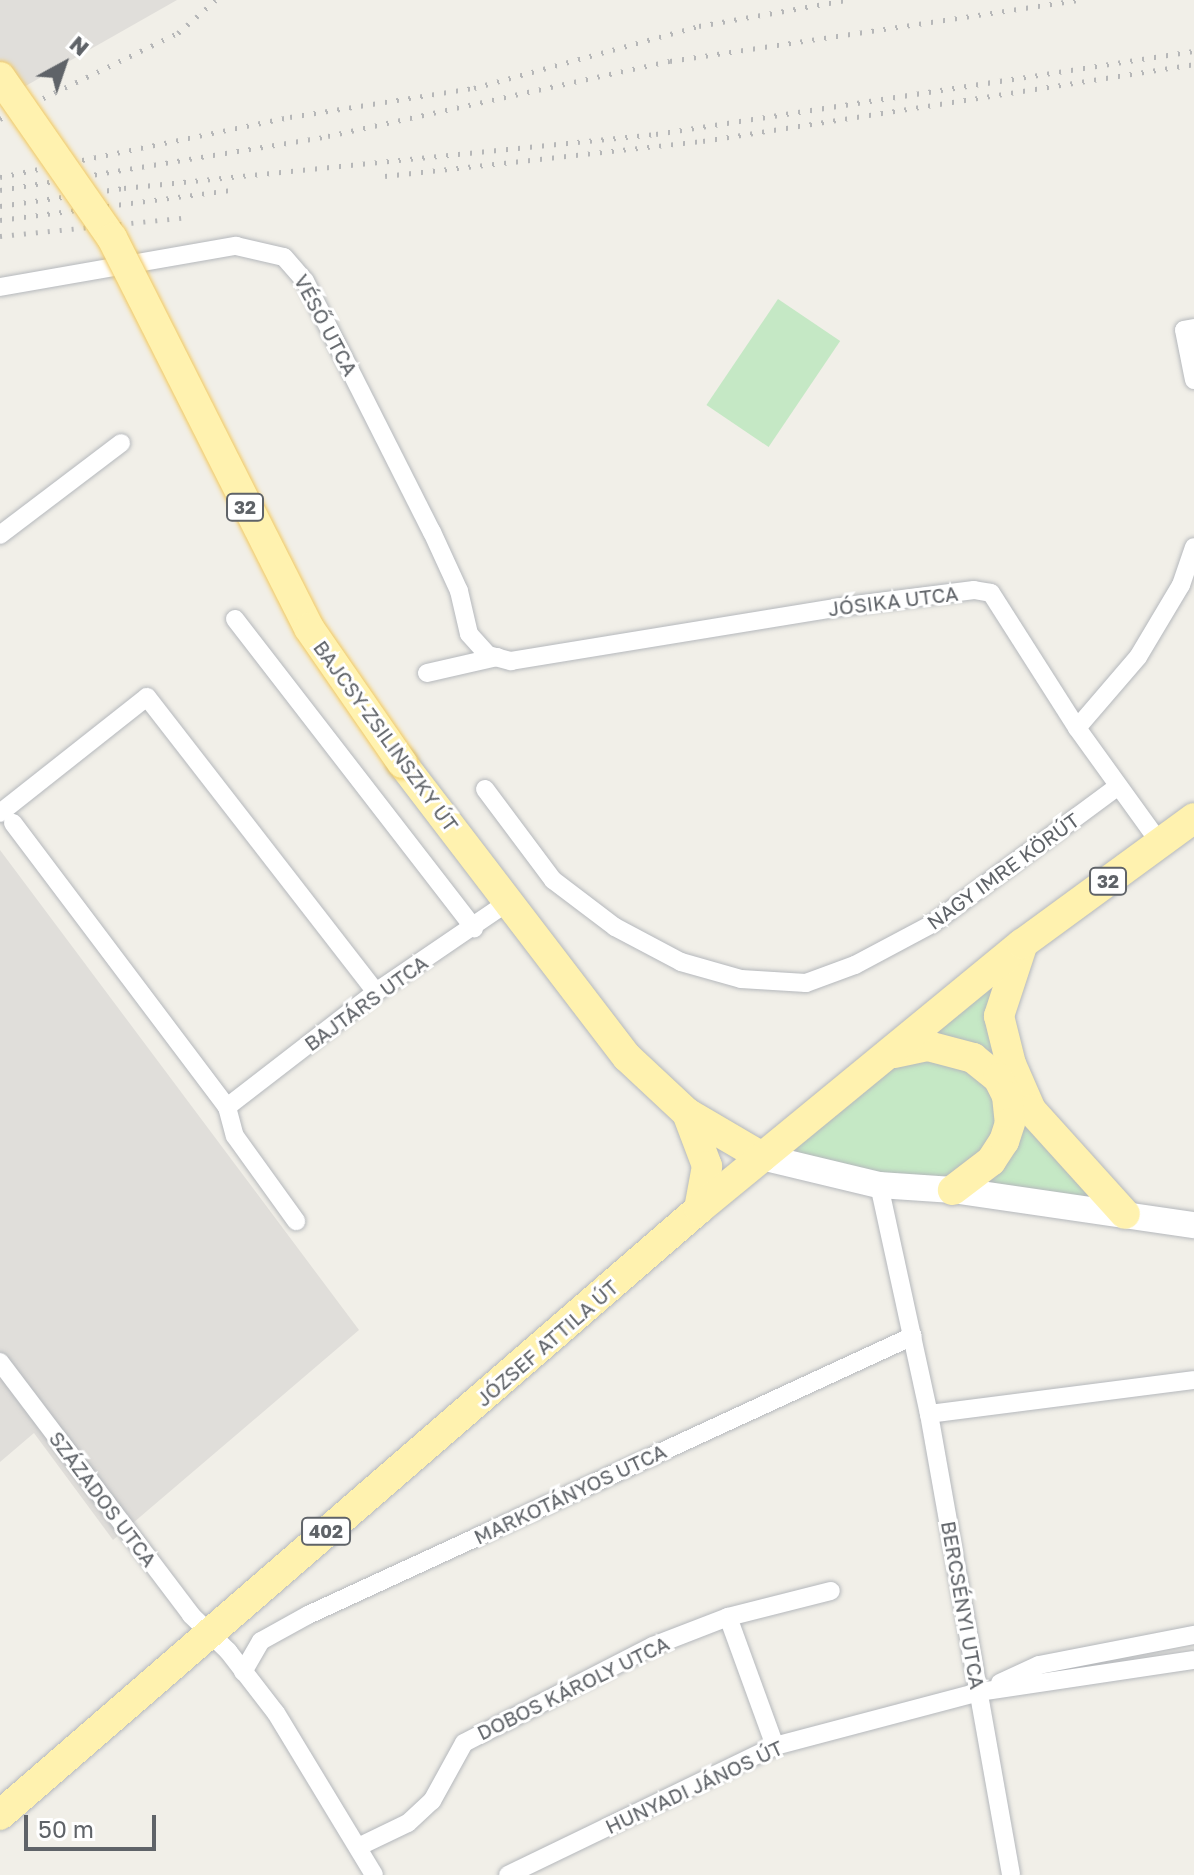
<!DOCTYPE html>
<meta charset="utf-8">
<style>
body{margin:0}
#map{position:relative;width:1194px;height:1875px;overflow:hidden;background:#f1efe8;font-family:"Golos Text",sans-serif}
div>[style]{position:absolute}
.industrial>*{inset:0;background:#e0deda}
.green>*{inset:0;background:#c5e8c5;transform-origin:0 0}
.roads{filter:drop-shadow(0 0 2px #b5b8bc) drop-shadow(0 0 2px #b5b8bc)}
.street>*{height:18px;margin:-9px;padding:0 9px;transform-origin:9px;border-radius:9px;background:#fff}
.secondary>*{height:26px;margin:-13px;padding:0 13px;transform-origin:13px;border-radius:13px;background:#fff}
.primary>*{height:30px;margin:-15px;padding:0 15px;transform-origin:15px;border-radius:15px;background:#fff2af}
.rail>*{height:5px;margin-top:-2.5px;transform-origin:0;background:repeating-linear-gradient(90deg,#b6b7b8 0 2px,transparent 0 12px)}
.bridges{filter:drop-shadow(0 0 2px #f2c960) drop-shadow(0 0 2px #f2c960)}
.primary-bridge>*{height:30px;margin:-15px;padding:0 15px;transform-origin:15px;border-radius:15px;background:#fff2af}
span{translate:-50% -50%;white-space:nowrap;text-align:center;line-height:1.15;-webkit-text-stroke:6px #fff;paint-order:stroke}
.shield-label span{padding:2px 6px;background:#fff;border:2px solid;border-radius:6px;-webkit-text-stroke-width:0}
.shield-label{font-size:18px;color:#5f6368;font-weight:700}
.street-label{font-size:20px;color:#5f6368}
.north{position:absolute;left:24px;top:24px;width:80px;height:80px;-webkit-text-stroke:6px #fff;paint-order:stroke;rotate:40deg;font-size:22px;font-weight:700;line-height:32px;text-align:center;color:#5f6368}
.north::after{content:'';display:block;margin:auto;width:28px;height:36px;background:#5f6368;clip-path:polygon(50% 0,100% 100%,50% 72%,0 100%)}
.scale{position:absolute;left:24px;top:1815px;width:132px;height:36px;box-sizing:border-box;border:4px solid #5f6368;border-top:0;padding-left:10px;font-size:24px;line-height:28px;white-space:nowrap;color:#5f6368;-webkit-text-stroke:6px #fff;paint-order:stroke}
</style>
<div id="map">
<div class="industrial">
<i style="clip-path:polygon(0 0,177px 0,15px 92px,0 77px)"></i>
<i style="clip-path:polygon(0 850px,359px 1330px,113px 1540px,34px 1433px,0 1462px)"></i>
</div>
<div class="green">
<i style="left:778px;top:299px;width:75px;height:128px;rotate:34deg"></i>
<i style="clip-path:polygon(1022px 944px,1006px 988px,1011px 1064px,1125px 1214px,762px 1157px)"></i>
</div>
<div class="roads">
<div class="street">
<i style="left:0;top:287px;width:240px;rotate:-9.9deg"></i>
<i style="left:236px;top:246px;width:49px;rotate:12.9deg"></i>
<i style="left:284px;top:257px;width:32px;rotate:49deg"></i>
<i style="left:305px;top:281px;width:281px;rotate:63.2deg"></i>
<i style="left:432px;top:532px;width:65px;rotate:65.4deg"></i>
<i style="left:459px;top:591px;width:44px;rotate:76.9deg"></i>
<i style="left:469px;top:634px;width:28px;rotate:48deg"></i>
<i style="left:488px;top:655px;width:24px;rotate:15deg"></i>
<i style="left:511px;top:661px;width:340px;rotate:-9.3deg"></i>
<i style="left:847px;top:606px;width:128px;rotate:-7.2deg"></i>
<i style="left:974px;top:590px;width:17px;rotate:10deg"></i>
<i style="left:991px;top:593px;width:160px;rotate:57.5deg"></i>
<i style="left:1077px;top:728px;width:142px;rotate:54.2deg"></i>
<i style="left:1194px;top:328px;width:10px;rotate:169deg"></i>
<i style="left:1184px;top:330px;width:51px;rotate:78.7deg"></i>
<i style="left:0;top:535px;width:152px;rotate:-37.2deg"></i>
<i style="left:235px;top:619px;width:391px;rotate:52.3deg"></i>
<i style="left:427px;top:673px;width:72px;rotate:-12.9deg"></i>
<i style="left:1077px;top:728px;width:94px;rotate:-49.3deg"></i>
<i style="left:1138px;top:657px;width:84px;rotate:-59.2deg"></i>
<i style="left:1181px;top:585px;width:40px;rotate:-71.1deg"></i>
<i style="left:485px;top:789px;width:114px;rotate:53.2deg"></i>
<i style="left:553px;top:880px;width:78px;rotate:37.2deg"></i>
<i style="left:615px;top:927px;width:75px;rotate:27.9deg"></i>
<i style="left:681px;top:962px;width:62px;rotate:15.8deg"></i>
<i style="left:741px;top:979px;width:65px;rotate:3.5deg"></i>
<i style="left:806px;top:983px;width:52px;rotate:-20.2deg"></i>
<i style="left:855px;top:965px;width:87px;rotate:-28deg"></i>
<i style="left:932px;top:924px;width:230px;rotate:-36.5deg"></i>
<i style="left:0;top:813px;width:187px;rotate:-38.3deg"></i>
<i style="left:147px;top:697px;width:373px;rotate:52.2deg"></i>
<i style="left:13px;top:823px;width:356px;rotate:53deg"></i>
<i style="left:227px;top:1107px;width:30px;rotate:75deg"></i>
<i style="left:235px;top:1136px;width:105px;rotate:54.3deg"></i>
<i style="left:227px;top:1107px;width:188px;rotate:-37.7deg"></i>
<i style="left:376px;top:992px;width:160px;rotate:-34.3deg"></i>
<i style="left:879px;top:1185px;width:234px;rotate:77.7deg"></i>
<i style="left:929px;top:1414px;width:468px;rotate:79.9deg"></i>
<i style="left:0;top:1362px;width:317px;rotate:52.9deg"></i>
<i style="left:191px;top:1615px;width:52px;rotate:44.2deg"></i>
<i style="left:228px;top:1651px;width:78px;rotate:52.3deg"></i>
<i style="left:276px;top:1713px;width:189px;rotate:58.8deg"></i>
<i style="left:929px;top:1414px;width:267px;rotate:-7.3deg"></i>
<i style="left:728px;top:1617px;width:137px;rotate:70deg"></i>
<i style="left:243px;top:1672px;width:36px;rotate:-60deg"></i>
<i style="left:261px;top:1641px;width:54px;rotate:-29deg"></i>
<i style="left:308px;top:1615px;width:666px;rotate:-24.76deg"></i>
<i style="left:1000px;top:1683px;width:43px;rotate:-24.8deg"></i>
<i style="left:1039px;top:1665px;width:158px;rotate:-11deg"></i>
<i style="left:358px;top:1847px;width:55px;rotate:-25.6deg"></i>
<i style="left:408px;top:1823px;width:33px;rotate:-43deg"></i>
<i style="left:432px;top:1801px;width:66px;rotate:-61.1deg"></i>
<i style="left:464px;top:1743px;width:212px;rotate:-27.2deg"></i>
<i style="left:653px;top:1646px;width:80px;rotate:-21.1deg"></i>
<i style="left:728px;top:1617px;width:106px;rotate:-14.2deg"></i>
<i style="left:508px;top:1875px;width:297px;rotate:-25.8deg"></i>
<i style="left:775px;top:1746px;width:211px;rotate:-14.8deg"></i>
<i style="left:979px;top:1692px;width:217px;rotate:-8.5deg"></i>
</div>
<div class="secondary">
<i style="left:762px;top:1157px;width:120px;rotate:13.5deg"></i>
<i style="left:879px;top:1185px;width:74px;rotate:3.9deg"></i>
<i style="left:953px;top:1190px;width:244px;rotate:8.3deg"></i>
</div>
<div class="primary">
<i style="left:402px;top:763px;width:370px;rotate:52.6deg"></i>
<i style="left:627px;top:1057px;width:82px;rotate:43deg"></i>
<i style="left:687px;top:1113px;width:87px;rotate:30.4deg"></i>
<i style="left:1022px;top:946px;width:74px;rotate:108.2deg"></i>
<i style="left:999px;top:1016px;width:49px;rotate:76deg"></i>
<i style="left:1011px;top:1064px;width:50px;rotate:66.5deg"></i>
<i style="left:1031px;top:1110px;width:140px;rotate:47.9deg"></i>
<i style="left:894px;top:1053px;width:35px;rotate:-12deg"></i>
<i style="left:928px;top:1046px;width:47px;rotate:14.9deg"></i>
<i style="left:973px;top:1058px;width:32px;rotate:39deg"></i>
<i style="left:998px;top:1078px;width:20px;rotate:63deg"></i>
<i style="left:1007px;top:1096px;width:27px;rotate:84deg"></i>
<i style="left:1010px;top:1123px;width:19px;rotate:108deg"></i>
<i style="left:1004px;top:1141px;width:24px;rotate:123deg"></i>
<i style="left:991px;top:1161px;width:48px;rotate:142.7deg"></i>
<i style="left:687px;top:1113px;width:57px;rotate:69.3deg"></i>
<i style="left:707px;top:1166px;width:44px;rotate:100.5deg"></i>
<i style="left:0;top:1815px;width:925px;rotate:-40.92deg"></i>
<i style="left:699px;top:1209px;width:418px;rotate:-39.4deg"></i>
<i style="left:1022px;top:944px;width:213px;rotate:-36.2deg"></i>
</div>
</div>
<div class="rail">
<i style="left:0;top:119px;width:198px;rotate:-25.8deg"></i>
<i style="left:178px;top:33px;width:50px;rotate:-41deg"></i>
<i style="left:385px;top:176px;width:320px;rotate:-6.3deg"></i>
<i style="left:703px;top:141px;width:497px;rotate:-8.9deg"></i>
<i style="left:0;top:177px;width:296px;rotate:-11.7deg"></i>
<i style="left:290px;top:117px;width:186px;rotate:-9deg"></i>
<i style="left:474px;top:88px;width:233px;rotate:-15.4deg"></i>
<i style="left:699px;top:26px;width:149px;rotate:-10deg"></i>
<i style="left:0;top:190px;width:332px;rotate:-9.3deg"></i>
<i style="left:328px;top:136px;width:350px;rotate:-12.4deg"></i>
<i style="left:670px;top:61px;width:411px;rotate:-8.5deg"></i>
<i style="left:0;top:206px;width:125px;rotate:-8.3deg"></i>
<i style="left:124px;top:188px;width:535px;rotate:-5.8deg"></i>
<i style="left:656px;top:134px;width:544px;rotate:-8.77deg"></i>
<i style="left:0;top:220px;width:232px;rotate:-7.4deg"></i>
<i style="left:0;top:236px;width:190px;rotate:-5.7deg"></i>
</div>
<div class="bridges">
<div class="primary-bridge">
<i style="left:0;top:77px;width:196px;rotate:55.2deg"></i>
<i style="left:112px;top:238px;width:437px;rotate:63.2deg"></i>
<i style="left:309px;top:628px;width:164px;rotate:55.4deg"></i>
</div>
</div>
<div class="shield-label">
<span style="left:245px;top:507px">32</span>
<span style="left:1108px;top:881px">32</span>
<span style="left:326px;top:1531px">402</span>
</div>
<div class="street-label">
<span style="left:326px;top:325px;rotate:62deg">VÉSŐ UTCA</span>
<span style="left:893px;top:601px;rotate:-7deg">JÓSIKA UTCA</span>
<span style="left:386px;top:736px;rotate:54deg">BAJCSY-ZSILINSZKY ÚT</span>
<span style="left:1003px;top:871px;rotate:-36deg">NAGY IMRE KÖRÚT</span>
<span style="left:366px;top:1003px;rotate:-36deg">BAJTÁRS UTCA</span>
<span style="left:547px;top:1343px;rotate:-41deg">JÓZSEF ATTILA ÚT</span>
<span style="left:570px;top:1494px;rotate:-25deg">MARKOTÁNYOS UTCA</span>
<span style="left:103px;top:1499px;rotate:53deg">SZÁZADOS UTCA</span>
<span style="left:963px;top:1605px;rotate:80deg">BERCSÉNYI UTCA</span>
<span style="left:573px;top:1688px;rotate:-26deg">DOBOS KÁROLY UTCA</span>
<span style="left:694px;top:1787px;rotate:-25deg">HUNYADI JÁNOS ÚT</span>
</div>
<div class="north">N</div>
<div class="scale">50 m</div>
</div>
